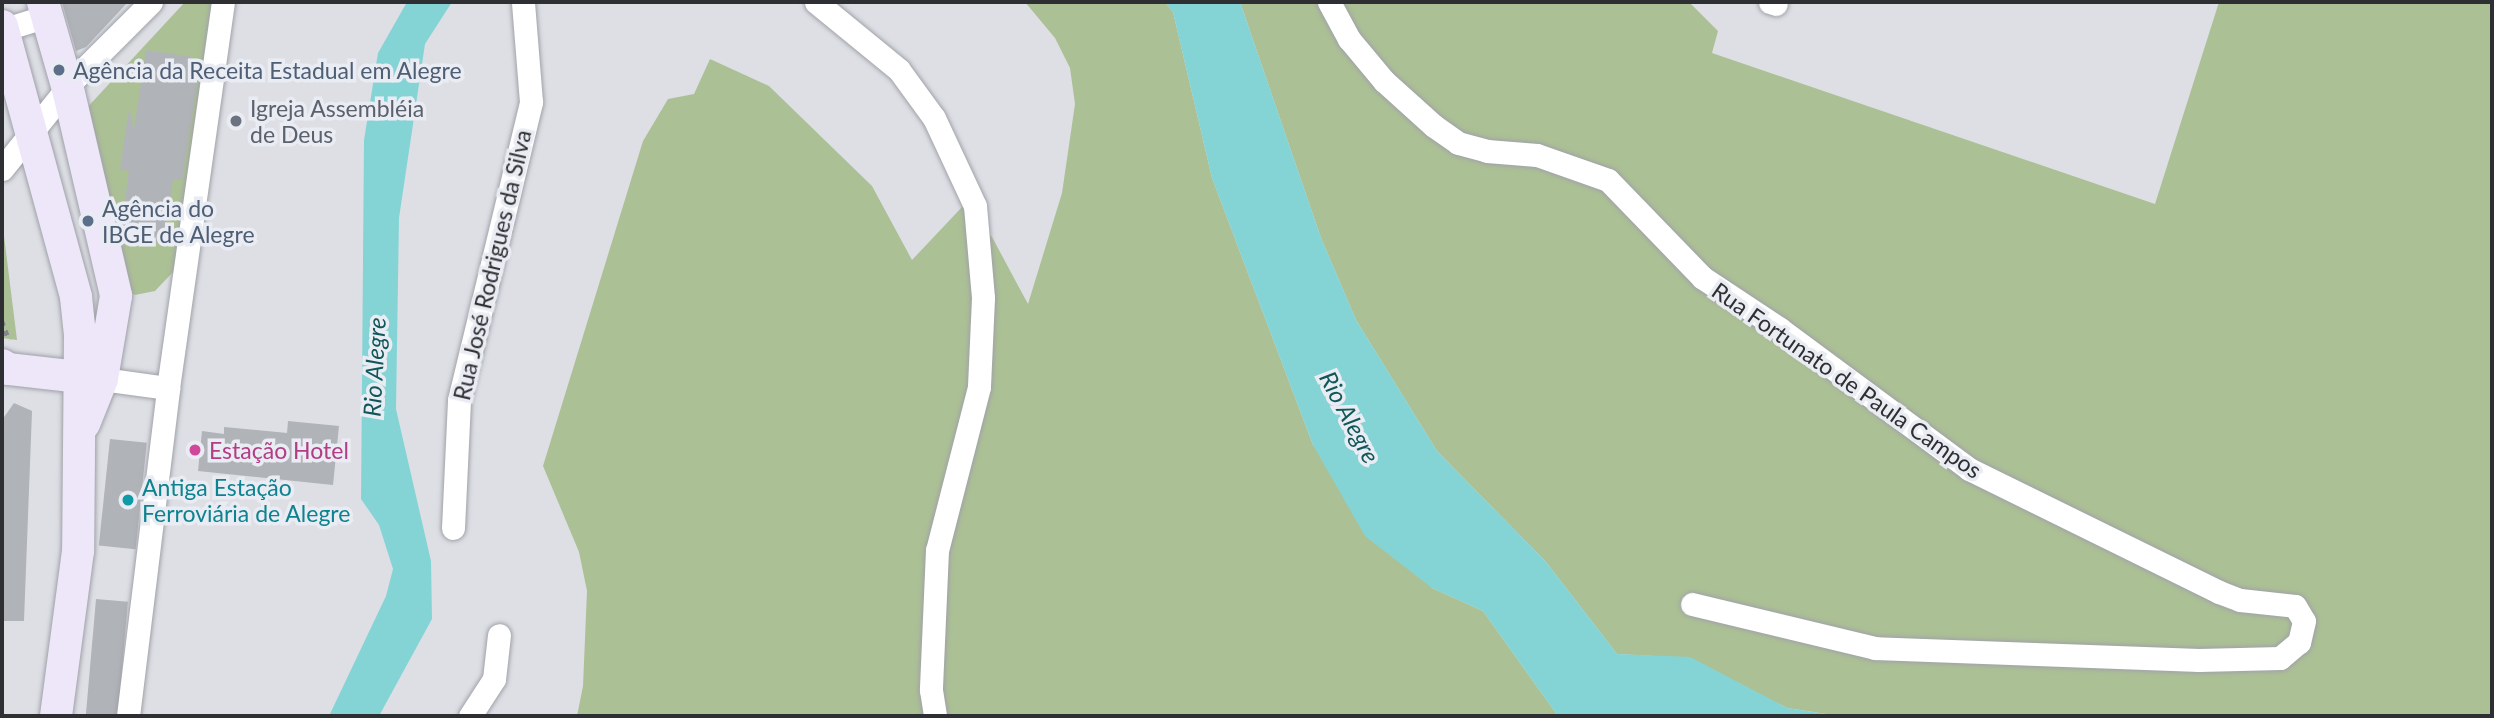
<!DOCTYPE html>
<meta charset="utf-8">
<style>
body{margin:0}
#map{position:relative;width:2494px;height:718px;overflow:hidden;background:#dddfe5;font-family:Lato,sans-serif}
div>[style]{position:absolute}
.green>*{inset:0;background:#acc095}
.water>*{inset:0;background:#84d4d6}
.building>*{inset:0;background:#b0b3b8;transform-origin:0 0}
.path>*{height:4.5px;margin-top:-2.25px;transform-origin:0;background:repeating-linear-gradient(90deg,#87888d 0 5px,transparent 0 10px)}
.roads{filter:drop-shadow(0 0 2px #a0a2a8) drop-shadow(0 0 2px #a0a2a8)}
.street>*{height:23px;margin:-11.5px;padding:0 11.5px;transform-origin:11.5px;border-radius:11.5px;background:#fff}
.secondary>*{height:32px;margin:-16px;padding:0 16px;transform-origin:16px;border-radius:16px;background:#eee7fa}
.dots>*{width:19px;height:19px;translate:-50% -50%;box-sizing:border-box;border:4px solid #eaecf3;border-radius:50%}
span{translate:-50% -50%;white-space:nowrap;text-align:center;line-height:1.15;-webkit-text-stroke:7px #eaecf3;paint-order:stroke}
.service-label{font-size:23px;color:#4e5e75}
.left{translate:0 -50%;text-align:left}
.worship-label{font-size:23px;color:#5b616d}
.street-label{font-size:23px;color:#2e2f32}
.hotel-label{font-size:23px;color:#b23c85}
.culture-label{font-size:23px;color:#0d838f}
.water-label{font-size:24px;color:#115759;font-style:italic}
.frame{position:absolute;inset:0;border:4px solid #2e2f32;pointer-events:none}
</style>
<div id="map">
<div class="green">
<i style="clip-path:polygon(185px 2px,214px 2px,174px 271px,155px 291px,135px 295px,128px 291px,83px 112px)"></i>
<i style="clip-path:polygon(1025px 2px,1165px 2px,1173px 12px,1212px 178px,1313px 445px,1432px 588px,1483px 611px,1558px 716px,577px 716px,583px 686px,587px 591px,579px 552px,543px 466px,643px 141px,668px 99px,694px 94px,710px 59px,769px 86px,872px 186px,912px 260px,963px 206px,992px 237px,1028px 304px,1062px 193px,1075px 104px,1070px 68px,1055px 38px)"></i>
<i style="clip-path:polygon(1240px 2px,1689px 2px,1718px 31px,1712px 53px,2155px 204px,2219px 2px,2492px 2px,2492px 716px,1839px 716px,1787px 708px,1690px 658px,1617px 654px,1546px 562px,1437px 451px,1356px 320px,1321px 238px)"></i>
<i style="clip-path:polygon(2px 220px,17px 340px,2px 338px)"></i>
</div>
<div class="water">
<i style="clip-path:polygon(407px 2px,452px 2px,425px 44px,399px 218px,396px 409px,431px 561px,432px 619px,379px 716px,329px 716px,386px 596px,393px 569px,379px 525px,361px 499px,364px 140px,378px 53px)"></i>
<i style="clip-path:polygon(1165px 2px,1240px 2px,1321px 238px,1356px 320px,1437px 451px,1546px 562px,1617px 654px,1690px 657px,1787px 708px,1839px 716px,1558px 716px,1483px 611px,1432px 588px,1365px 536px,1313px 445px,1212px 178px,1173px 12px)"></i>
</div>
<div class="building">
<i style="clip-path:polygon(62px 2px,128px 2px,86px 47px,76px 51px)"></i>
<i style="clip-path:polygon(146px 50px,192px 57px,189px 79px,197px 81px,182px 180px,173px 179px,163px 243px,121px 237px,120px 232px,129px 171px,120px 169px,129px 109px,134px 130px)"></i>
<i style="clip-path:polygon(14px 403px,32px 411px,24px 621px,2px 621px,2px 420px)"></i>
<i style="clip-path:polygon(288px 421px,339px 426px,333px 485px,198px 471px,202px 431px,224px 434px,224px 427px,287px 433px)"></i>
<i style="left:110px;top:439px;width:37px;height:107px;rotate:6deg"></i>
<i style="left:96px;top:599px;width:32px;height:118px;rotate:5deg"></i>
</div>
<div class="path">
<i style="left:2px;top:321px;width:20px;rotate:70deg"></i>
</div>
<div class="roads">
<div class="street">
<i style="left:816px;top:2px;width:107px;rotate:39.3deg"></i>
<i style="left:899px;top:70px;width:59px;rotate:53.9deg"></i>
<i style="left:934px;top:118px;width:97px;rotate:65deg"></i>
<i style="left:975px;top:206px;width:92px;rotate:85deg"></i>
<i style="left:983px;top:298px;width:89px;rotate:92.6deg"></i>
<i style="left:979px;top:387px;width:168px;rotate:104.4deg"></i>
<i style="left:937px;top:550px;width:140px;rotate:92.5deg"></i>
<i style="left:931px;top:690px;width:26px;rotate:81deg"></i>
<i style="left:1329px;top:2px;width:42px;rotate:61.6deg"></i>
<i style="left:1349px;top:39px;width:55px;rotate:50.2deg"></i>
<i style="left:1384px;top:81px;width:67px;rotate:42deg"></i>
<i style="left:1434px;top:126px;width:29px;rotate:35deg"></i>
<i style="left:1458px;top:143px;width:30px;rotate:15deg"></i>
<i style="left:1487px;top:151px;width:50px;rotate:4.6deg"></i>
<i style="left:1537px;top:155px;width:75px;rotate:19.4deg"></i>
<i style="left:1608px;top:180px;width:136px;rotate:45.9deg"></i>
<i style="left:1703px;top:278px;width:92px;rotate:33.5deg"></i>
<i style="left:1780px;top:329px;width:235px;rotate:36.5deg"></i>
<i style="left:1969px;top:469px;width:279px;rotate:26.2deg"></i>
<i style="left:2219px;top:592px;width:22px;rotate:21deg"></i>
<i style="left:2240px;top:600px;width:55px;rotate:6.2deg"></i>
<i style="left:2295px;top:606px;width:17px;rotate:59deg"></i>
<i style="left:2304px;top:621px;width:22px;rotate:103deg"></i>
<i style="left:2299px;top:642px;width:25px;rotate:140deg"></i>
<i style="left:2280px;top:658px;width:81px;rotate:178.6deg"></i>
<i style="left:2199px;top:660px;width:324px;rotate:-177.9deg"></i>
<i style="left:1875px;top:648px;width:188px;rotate:-166.5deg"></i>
<i style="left:1770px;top:2px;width:6px;rotate:18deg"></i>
<i style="left:2px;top:30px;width:47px;rotate:-17.3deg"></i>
<i style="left:2px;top:169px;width:118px;rotate:-51.2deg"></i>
<i style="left:76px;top:77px;width:106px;rotate:-45deg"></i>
<i style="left:102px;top:379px;width:67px;rotate:7.8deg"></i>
<i style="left:453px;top:528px;width:128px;rotate:-87.3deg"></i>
<i style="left:459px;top:400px;width:307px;rotate:-76.4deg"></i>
<i style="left:531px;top:102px;width:100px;rotate:-94.6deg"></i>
<i style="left:128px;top:716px;width:330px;rotate:-83deg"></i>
<i style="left:168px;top:388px;width:390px;rotate:-81.9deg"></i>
<i style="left:470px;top:716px;width:44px;rotate:-57deg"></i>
<i style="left:494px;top:679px;width:44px;rotate:-83.5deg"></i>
</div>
<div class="secondary">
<i style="left:43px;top:2px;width:91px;rotate:74deg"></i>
<i style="left:68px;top:89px;width:212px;rotate:76.9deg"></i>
<i style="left:116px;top:296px;width:84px;rotate:99.6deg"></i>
<i style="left:102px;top:379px;width:48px;rotate:111.8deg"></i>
<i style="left:2px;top:26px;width:281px;rotate:74.7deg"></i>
<i style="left:76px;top:297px;width:39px;rotate:84deg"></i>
<i style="left:80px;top:336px;width:215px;rotate:90.5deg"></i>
<i style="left:78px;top:551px;width:166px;rotate:97.6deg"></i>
<i style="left:2px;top:365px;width:7px;rotate:34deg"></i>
<i style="left:8px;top:369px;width:90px;rotate:6.4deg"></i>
</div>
</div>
<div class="dots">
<i style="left:59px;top:70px;background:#5c6f8a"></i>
<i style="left:236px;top:121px;background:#6b7280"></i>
<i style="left:88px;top:221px;background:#5c6f8a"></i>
<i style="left:195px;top:450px;background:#d1479c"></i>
<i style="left:128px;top:500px;background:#0f9aa8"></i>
</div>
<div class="service-label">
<span class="left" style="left:73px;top:70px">Agência da Receita Estadual em Alegre</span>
<span class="left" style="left:102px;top:221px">Agência do<br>IBGE de Alegre</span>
</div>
<div class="worship-label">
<span class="left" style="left:250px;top:121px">Igreja Assembléia<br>de Deus</span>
</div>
<div class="street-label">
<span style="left:492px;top:265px;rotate:-77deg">Rua José Rodrigues da Silva</span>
<span style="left:1847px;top:380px;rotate:35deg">Rua Fortunato de Paula Campos</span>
</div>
<div class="hotel-label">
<span class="left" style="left:209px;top:450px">Estação Hotel</span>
</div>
<div class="culture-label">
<span class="left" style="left:142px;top:500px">Antiga Estação<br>Ferroviária de Alegre</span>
</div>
<div class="water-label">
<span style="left:374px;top:367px;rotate:-87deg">Rio Alegre</span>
<span style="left:1350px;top:417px;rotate:62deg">Rio Alegre</span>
</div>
<div class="frame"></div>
</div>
